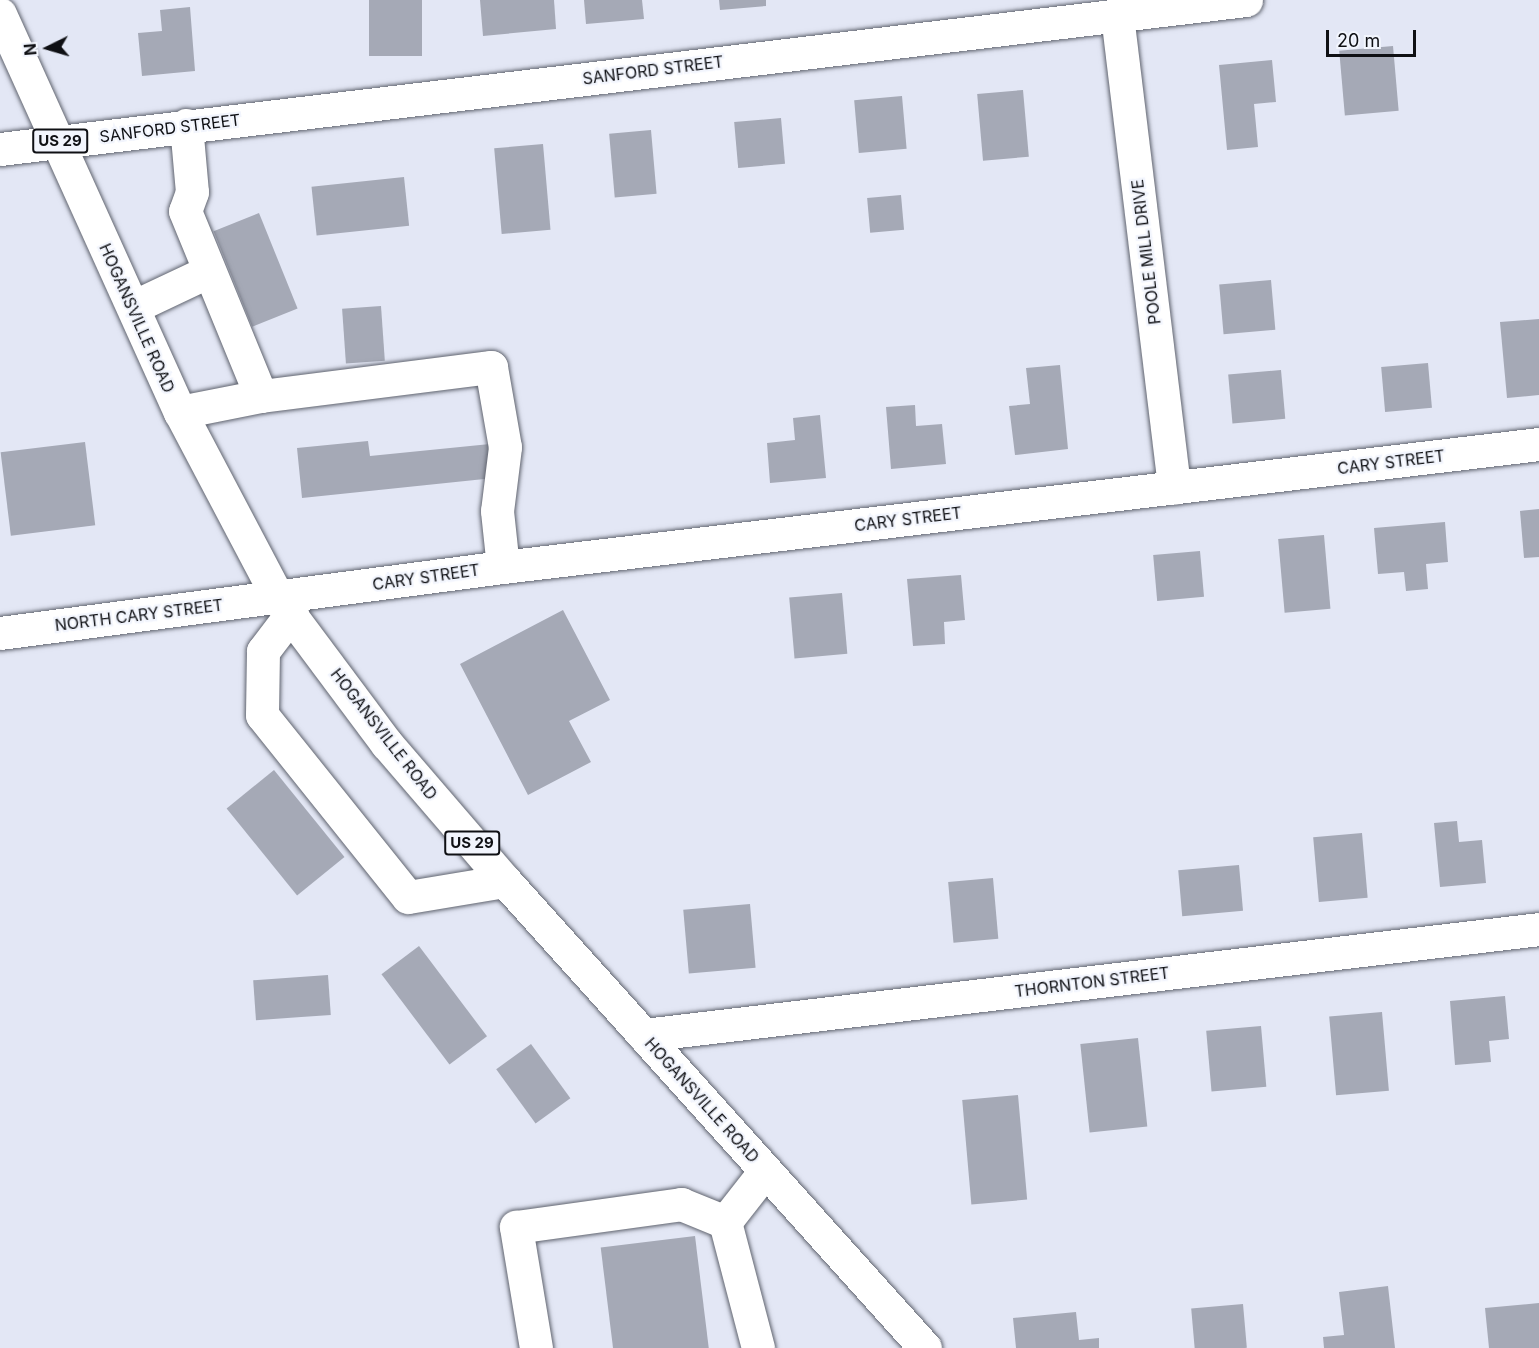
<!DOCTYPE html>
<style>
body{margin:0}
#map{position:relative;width:1539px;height:1348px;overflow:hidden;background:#e3e7f5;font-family:Inter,sans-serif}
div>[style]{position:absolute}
.building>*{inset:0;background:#a5a9b6;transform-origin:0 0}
.roads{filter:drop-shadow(0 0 2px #60646f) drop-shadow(0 0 2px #60646f)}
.minor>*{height:33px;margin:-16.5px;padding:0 16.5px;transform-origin:16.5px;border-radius:16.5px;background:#fff}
.major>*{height:33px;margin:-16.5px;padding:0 16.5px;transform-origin:16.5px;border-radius:16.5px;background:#fff}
span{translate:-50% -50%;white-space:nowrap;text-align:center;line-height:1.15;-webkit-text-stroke:4.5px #f2f5fd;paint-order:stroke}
.shield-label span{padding:2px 4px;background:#f2f5fd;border:2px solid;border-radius:4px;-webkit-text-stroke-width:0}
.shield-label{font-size:15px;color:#0f1014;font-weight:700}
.street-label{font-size:16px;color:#0f1014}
.north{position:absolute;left:18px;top:18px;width:60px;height:60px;-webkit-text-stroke:4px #f2f5fd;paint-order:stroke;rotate:265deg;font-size:16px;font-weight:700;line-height:24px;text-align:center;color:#0f1014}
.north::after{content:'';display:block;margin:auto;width:21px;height:27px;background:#0f1014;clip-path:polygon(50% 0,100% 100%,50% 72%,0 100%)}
.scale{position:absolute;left:1326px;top:30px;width:90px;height:27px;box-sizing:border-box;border:3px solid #0f1014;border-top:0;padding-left:8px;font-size:18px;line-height:21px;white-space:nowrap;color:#0f1014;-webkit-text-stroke:4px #f2f5fd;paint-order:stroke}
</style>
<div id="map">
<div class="building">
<i style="left:369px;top:0;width:53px;height:56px"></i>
<i style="clip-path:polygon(480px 0,554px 0,556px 29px,483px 36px)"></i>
<i style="clip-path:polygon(584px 0,642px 0,644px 19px,586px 24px)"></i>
<i style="clip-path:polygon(719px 0,766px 0,766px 6px,720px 10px)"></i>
<i style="clip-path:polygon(190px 7px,195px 71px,142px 76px,138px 33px,162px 31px,160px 10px)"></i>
<i style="left:1393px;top:46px;width:65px;height:54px;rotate:85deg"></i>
<i style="clip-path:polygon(1272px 60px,1276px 102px,1254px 104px,1258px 147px,1227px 150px,1219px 65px)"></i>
<i style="left:1023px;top:90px;width:67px;height:46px;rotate:85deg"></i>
<i style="left:902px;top:96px;width:53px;height:48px;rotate:85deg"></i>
<i style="left:781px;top:118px;width:46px;height:47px;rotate:85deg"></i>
<i style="left:651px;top:130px;width:64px;height:42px;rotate:85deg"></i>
<i style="left:543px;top:144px;width:86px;height:49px;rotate:85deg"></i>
<i style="left:404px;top:177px;width:49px;height:93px;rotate:84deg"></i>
<i style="left:901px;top:195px;width:35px;height:34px;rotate:85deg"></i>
<i style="left:259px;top:213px;width:103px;height:49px;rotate:68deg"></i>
<i style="left:1271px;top:280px;width:50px;height:52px;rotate:85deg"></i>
<i style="left:381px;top:306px;width:55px;height:39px;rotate:86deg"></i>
<i style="clip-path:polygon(1539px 319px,1539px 395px,1507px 398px,1500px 322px)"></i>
<i style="left:1428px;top:363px;width:45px;height:47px;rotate:85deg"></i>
<i style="clip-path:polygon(1060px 365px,1068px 449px,1015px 455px,1009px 406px,1030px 404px,1026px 368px)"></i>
<i style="left:1281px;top:370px;width:49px;height:53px;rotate:85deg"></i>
<i style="clip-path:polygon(915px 405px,916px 426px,942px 424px,946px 464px,891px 469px,886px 407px)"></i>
<i style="clip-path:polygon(820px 415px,826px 478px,770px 483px,767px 443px,795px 440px,793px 418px)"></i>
<i style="clip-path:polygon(368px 441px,370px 456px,490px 444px,494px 478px,302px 498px,297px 448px)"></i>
<i style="left:85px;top:442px;width:84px;height:85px;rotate:83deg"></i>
<i style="clip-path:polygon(1539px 509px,1539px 557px,1524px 558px,1520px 511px)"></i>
<i style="clip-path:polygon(1445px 522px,1448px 562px,1426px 564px,1428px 589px,1406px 591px,1404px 572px,1378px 574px,1374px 528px)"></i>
<i style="left:1324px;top:535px;width:74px;height:46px;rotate:85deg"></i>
<i style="left:1200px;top:551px;width:46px;height:47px;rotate:85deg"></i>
<i style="clip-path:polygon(961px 575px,965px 620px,944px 622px,945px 644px,913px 646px,907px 579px)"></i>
<i style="left:842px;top:593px;width:61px;height:53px;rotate:85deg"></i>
<i style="clip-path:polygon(563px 610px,610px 700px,569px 721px,591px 762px,528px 795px,460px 664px)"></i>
<i style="left:274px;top:770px;width:112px;height:61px;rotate:51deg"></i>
<i style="clip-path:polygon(1457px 821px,1459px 842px,1482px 840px,1486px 883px,1440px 887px,1434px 823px)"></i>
<i style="left:1362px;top:833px;width:65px;height:49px;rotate:85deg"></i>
<i style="left:1239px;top:865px;width:46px;height:61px;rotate:85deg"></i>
<i style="left:993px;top:878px;width:61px;height:45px;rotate:85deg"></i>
<i style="left:750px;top:904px;width:64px;height:67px;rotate:85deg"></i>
<i style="left:419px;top:946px;width:113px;height:47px;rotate:53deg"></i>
<i style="left:328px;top:975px;width:40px;height:75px;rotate:86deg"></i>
<i style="clip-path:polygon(1505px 996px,1509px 1039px,1489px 1041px,1491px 1062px,1455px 1065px,1450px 1001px)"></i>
<i style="left:1382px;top:1012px;width:79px;height:53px;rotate:85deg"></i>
<i style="left:1261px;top:1026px;width:61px;height:55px;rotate:85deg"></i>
<i style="left:1138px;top:1038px;width:89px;height:58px;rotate:84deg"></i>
<i style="left:531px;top:1044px;width:67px;height:43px;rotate:54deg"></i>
<i style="left:1018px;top:1095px;width:105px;height:56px;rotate:85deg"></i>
<i style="left:695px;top:1236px;width:113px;height:95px;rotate:83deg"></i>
<i style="clip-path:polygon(1388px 1286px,1395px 1348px,1324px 1348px,1323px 1337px,1344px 1335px,1339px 1292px)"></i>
<i style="clip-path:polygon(1539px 1303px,1539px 1348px,1489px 1348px,1485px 1308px)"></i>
<i style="left:1243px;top:1304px;width:44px;height:52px;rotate:85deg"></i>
<i style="clip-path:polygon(1076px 1312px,1079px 1340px,1099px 1338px,1099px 1348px,1016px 1348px,1013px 1318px)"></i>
</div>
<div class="roads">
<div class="minor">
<i style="left:1117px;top:15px;width:476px;rotate:83.1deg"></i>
<i style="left:186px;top:125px;width:67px;rotate:84.9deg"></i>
<i style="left:192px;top:192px;width:20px;rotate:110deg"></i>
<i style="left:185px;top:211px;width:200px;rotate:67.7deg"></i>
<i style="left:0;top:149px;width:1255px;rotate:-6.82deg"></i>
<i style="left:133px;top:307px;width:84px;rotate:-25.3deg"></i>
<i style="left:180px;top:412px;width:83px;rotate:-11.2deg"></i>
<i style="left:261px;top:396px;width:232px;rotate:-7.2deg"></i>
<i style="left:491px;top:367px;width:81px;rotate:80.1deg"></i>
<i style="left:505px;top:447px;width:64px;rotate:97.1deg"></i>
<i style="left:497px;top:511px;width:56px;rotate:83.9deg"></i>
<i style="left:292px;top:613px;width:48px;rotate:127.3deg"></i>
<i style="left:263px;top:651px;width:64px;rotate:90.9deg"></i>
<i style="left:262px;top:715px;width:233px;rotate:51.3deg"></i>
<i style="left:408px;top:897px;width:98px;rotate:-9.4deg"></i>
<i style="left:0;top:633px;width:507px;rotate:-7.48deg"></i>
<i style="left:503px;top:567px;width:1043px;rotate:-6.77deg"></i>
<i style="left:644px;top:1035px;width:901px;rotate:-6.75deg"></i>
<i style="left:725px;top:1222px;width:65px;rotate:-51.9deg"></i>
<i style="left:536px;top:1348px;width:123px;rotate:-99.4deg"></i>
<i style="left:516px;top:1227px;width:167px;rotate:-7.9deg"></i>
<i style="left:681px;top:1204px;width:48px;rotate:22.2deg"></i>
<i style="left:725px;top:1222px;width:130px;rotate:75.3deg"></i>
</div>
<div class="major">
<i style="left:0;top:14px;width:437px;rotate:65.7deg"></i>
<i style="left:180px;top:412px;width:210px;rotate:62.2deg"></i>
<i style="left:278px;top:598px;width:182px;rotate:53.3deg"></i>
<i style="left:387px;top:744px;width:181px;rotate:49.3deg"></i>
<i style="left:505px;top:881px;width:628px;rotate:48.03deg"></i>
</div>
</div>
<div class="shield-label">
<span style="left:60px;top:141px">US 29</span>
<span style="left:472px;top:843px">US 29</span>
</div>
<div class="street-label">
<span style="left:653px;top:70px;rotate:-7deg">SANFORD STREET</span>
<span style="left:170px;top:128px;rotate:-7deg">SANFORD STREET</span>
<span style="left:1146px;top:252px;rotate:-97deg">POOLE MILL DRIVE</span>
<span style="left:137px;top:318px;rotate:66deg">HOGANSVILLE ROAD</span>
<span style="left:1391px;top:462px;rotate:-7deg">CARY STREET</span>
<span style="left:908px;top:519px;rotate:-7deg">CARY STREET</span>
<span style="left:426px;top:577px;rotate:-8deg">CARY STREET</span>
<span style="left:139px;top:615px;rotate:-7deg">NORTH CARY STREET</span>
<span style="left:384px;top:734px;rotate:52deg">HOGANSVILLE ROAD</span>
<span style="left:1092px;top:982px;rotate:-7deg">THORNTON STREET</span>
<span style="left:702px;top:1100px;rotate:48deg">HOGANSVILLE ROAD</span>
</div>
<div class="north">N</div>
<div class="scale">20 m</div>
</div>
